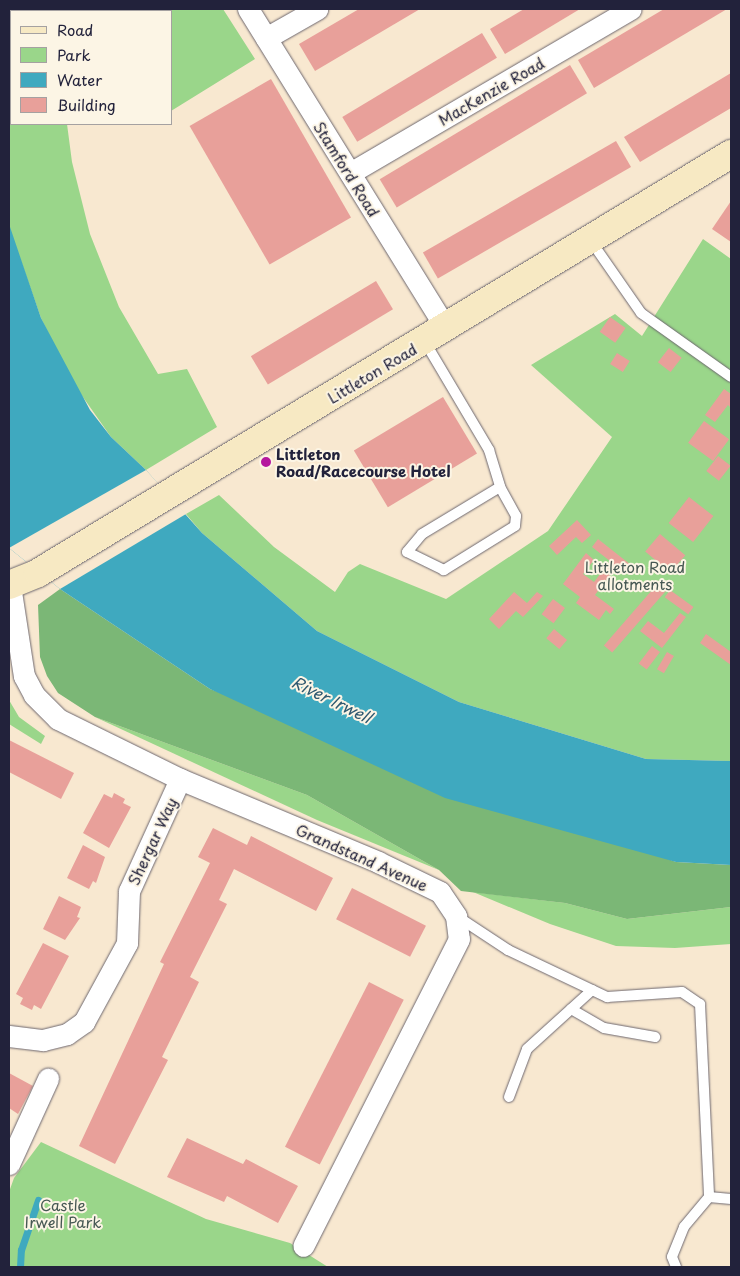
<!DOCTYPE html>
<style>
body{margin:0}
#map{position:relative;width:740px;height:1276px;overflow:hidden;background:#f8e8d0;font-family:"Playpen Sans",sans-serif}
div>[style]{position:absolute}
.green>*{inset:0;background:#9ad68a}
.forest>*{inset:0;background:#7bb776}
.water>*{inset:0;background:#3fa9bf}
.pier>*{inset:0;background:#f8e8d0}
.stream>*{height:7px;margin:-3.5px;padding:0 3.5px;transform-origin:3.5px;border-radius:3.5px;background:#3fa9bf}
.building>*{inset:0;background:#e8a09a;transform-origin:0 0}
.roads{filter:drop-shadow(0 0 1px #6d676f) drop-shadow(0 0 1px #6d676f)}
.lane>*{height:10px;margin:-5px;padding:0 5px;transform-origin:5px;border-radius:5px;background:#fff}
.street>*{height:21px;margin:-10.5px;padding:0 10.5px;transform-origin:10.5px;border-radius:10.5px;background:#fff}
.secondary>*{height:28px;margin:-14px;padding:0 14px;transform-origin:14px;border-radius:14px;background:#f7e9c3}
.dots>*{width:14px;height:14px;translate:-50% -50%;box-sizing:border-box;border:2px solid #fcf5e5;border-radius:50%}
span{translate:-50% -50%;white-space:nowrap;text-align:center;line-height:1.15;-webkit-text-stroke:4px #fcf5e5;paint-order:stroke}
.street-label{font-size:15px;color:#22223b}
.poi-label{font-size:15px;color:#22223b;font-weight:700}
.left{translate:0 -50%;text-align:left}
.park-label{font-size:15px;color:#465853}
.water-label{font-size:16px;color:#2e5870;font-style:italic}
.frame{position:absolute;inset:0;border:10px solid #22223b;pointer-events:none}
.legend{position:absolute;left:10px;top:10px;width:162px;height:115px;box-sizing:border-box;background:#fcf5e5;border:1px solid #a5a1a1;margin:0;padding:6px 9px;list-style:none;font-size:15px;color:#22223b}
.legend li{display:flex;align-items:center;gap:10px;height:25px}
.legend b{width:25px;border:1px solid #a5a1a1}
</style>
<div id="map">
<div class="green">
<i style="clip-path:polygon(9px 9px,66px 9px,67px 11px,11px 11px,11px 124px,67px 124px,72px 162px,90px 234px,119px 307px,158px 374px,187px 369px,217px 427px,146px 470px,111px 437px,71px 380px,41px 318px,9px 227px)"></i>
<i style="clip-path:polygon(92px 9px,223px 9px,255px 59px,171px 111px,171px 11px,88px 11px)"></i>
<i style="clip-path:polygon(703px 239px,731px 259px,731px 761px,646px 759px,459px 702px,317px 631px,202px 533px,186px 514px,219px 495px,274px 547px,335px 592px,348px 572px,360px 564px,446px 599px,548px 531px,612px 437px,531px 365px,615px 314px,642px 336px)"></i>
<i style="clip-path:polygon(9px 700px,19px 717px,45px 736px,41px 744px,9px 724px)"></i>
<i style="clip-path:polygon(95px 717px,307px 795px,439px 870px,317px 820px)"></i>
<i style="clip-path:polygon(473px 892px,565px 903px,627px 919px,731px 907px,731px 944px,675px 948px,616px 946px,550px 924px)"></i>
<i style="clip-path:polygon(41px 1142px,206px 1219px,290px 1243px,328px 1267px,9px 1267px,9px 1192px,14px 1178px)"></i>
</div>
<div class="forest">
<i style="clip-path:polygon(60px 589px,210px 689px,676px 862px,731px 865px,731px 907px,627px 919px,565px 903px,461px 891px,439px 870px,307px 795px,95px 717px,58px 693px,47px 676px,40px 657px,38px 605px)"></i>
</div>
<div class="water">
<i style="clip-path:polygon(9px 224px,41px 318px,90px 410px,111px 437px,146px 470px,202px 533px,317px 631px,459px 702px,646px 759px,731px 761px,731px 865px,676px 862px,445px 798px,210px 689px,60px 589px,9px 548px)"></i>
</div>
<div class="pier">
<i style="clip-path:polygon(146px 470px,186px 514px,60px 589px,9px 548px)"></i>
</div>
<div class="stream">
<i style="left:20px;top:1267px;width:17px;rotate:-87deg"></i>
<i style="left:21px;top:1250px;width:53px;rotate:-71.2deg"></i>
</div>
<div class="building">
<i style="clip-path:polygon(359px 9px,420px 9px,315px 71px,299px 44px)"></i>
<i style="clip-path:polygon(524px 9px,580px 9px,505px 54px,490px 29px)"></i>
<i style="clip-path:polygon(664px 9px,727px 9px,594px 88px,578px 60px)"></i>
<i style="left:482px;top:33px;width:29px;height:163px;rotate:59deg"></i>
<i style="left:570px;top:65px;width:33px;height:222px;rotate:59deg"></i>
<i style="clip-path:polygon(731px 73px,731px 108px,640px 162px,624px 137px)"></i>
<i style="left:271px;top:79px;width:160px;height:94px;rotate:60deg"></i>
<i style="left:616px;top:141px;width:30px;height:223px;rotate:60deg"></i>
<i style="clip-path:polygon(731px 201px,731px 242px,712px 229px)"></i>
<i style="left:376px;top:281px;width:33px;height:146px;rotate:59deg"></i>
<i style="left:610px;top:317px;width:19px;height:18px;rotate:35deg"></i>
<i style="left:669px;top:348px;width:16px;height:18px;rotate:38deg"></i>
<i style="left:617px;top:353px;width:15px;height:13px;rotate:32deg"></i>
<i style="clip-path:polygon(724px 389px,731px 394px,731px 408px,728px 405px,715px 422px,705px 415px)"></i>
<i style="left:443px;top:397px;width:66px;height:104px;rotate:59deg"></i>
<i style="left:704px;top:421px;width:31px;height:27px;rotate:36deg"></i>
<i style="left:718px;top:456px;width:16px;height:19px;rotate:38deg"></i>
<i style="left:689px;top:497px;width:31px;height:33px;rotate:38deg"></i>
<i style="clip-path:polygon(577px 520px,591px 535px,582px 543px,576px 537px,557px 555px,549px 546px)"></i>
<i style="left:660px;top:534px;width:33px;height:23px;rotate:40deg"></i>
<i style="clip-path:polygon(598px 539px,636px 569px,632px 575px,618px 564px,595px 595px,614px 609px,610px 614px,606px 610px,599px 620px,576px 603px,580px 597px,563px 584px,586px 553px,594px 560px,583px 574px,594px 582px,610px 561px,592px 547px)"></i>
<i style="left:659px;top:582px;width:11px;height:84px;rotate:41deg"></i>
<i style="left:670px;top:590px;width:29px;height:9px;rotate:36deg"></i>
<i style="clip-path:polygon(514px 592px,527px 603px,537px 592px,543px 596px,523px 617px,516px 611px,499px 629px,489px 619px)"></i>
<i style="left:553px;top:599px;width:15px;height:19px;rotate:37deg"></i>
<i style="clip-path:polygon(680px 613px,686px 617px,662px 648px,640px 631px,648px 621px,664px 633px)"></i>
<i style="left:554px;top:629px;width:17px;height:12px;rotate:40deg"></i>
<i style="clip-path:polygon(706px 634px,731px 652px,731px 665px,700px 643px)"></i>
<i style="left:652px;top:646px;width:10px;height:22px;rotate:37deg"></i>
<i style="left:667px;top:652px;width:8px;height:20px;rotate:30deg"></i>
<i style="clip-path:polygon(9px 740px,74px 773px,61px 799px,9px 772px)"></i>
<i style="clip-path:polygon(114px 793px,125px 799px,123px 803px,131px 807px,109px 848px,83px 833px,104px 794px,112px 798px)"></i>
<i style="clip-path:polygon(213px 828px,247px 845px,251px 836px,333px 878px,316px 911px,234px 869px,219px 900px,227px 904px,190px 977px,199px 982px,162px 1057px,168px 1060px,115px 1164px,79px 1146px,164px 964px,160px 962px,210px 863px,198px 857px)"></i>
<i style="clip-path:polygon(83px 845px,105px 857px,96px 883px,93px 881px,89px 889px,67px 878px)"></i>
<i style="left:352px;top:888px;width:83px;height:35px;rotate:27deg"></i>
<i style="clip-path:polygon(59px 896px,81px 907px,77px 917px,80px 918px,65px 940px,43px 929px)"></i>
<i style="clip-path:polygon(43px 943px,69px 956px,41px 1009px,34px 1005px,32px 1010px,20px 1004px,23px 998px,16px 994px)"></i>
<i style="left:369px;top:982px;width:39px;height:185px;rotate:27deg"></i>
<i style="clip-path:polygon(9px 1073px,33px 1086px,18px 1114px,9px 1108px)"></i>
<i style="clip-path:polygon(187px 1138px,243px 1164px,246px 1159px,298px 1186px,278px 1223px,227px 1196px,224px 1202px,167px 1177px)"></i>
</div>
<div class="roads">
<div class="lane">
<i style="left:591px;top:241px;width:88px;rotate:55.2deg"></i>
<i style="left:641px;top:313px;width:110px;rotate:35.4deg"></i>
<i style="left:425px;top:342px;width:126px;rotate:59.3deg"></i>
<i style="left:489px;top:450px;width:39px;rotate:73deg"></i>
<i style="left:500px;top:487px;width:33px;rotate:61deg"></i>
<i style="left:516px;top:516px;width:10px;rotate:96deg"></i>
<i style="left:515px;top:526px;width:84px;rotate:148.2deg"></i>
<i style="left:444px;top:570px;width:41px;rotate:-154.1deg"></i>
<i style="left:407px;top:552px;width:23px;rotate:-50deg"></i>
<i style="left:422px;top:534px;width:91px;rotate:-31.1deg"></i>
<i style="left:458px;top:917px;width:60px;rotate:33.4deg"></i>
<i style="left:508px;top:950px;width:110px;rotate:25.4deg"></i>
<i style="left:607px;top:997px;width:75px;rotate:-3.8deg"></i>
<i style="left:682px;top:992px;width:22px;rotate:34deg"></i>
<i style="left:700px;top:1004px;width:193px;rotate:87.3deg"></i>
<i style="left:709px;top:1197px;width:39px;rotate:130deg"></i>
<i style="left:684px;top:1227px;width:32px;rotate:112deg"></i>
<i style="left:672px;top:1257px;width:11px;rotate:68deg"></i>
<i style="left:571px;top:1009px;width:38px;rotate:30deg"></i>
<i style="left:604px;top:1028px;width:52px;rotate:10deg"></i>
<i style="left:509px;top:1097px;width:51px;rotate:-69.4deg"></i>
<i style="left:527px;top:1049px;width:88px;rotate:-42.2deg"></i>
<i style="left:709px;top:1197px;width:22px;rotate:5deg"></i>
</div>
<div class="street">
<i style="left:248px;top:9px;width:375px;rotate:58.2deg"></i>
<i style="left:266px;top:38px;width:59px;rotate:-29.6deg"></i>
<i style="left:350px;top:173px;width:325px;rotate:-30.3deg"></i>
<i style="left:10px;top:585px;width:92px;rotate:81.3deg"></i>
<i style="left:24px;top:676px;width:21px;rotate:62deg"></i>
<i style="left:34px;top:695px;width:34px;rotate:45deg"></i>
<i style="left:58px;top:719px;width:136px;rotate:26.2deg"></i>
<i style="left:180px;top:779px;width:215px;rotate:22.7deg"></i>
<i style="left:378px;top:862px;width:69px;rotate:25.8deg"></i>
<i style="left:440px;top:892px;width:29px;rotate:56deg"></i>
<i style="left:456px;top:916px;width:23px;rotate:83deg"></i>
<i style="left:459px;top:939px;width:344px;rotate:116.9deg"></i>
<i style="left:9px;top:1036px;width:34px;rotate:7deg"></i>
<i style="left:43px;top:1040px;width:25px;rotate:-14deg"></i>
<i style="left:67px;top:1034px;width:21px;rotate:-35deg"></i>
<i style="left:84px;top:1022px;width:90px;rotate:-61.4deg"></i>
<i style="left:127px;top:943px;width:52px;rotate:-87.8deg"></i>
<i style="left:129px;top:891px;width:123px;rotate:-65.5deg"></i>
<i style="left:9px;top:1164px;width:94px;rotate:-65.4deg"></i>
</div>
<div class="secondary">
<i style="left:9px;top:585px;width:31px;rotate:-22deg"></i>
<i style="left:38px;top:573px;width:810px;rotate:-31.16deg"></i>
</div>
</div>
<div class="dots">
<i style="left:266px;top:462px;background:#b5179e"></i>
</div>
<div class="street-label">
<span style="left:491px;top:91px;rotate:-30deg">MacKenzie Road</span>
<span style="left:347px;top:169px;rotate:58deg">Stamford Road</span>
<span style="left:372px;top:373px;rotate:-31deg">Littleton Road</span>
<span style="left:152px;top:841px;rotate:-65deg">Shergar Way</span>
<span style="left:362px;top:857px;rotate:24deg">Grandstand Avenue</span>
</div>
<div class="poi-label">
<span class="left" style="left:276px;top:462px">Littleton<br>Road/Racecourse Hotel</span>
</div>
<div class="park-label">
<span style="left:635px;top:575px">Littleton Road<br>allotments</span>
<span style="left:63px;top:1213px">Castle<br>Irwell Park</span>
</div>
<div class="water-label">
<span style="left:332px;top:699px;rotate:26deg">River Irwell</span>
</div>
<div class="frame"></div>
<ul class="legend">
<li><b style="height:6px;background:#f7e9c3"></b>Road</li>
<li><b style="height:14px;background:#9ad68a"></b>Park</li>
<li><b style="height:14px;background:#3fa9bf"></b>Water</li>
<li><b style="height:14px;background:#e8a09a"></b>Building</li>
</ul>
</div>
